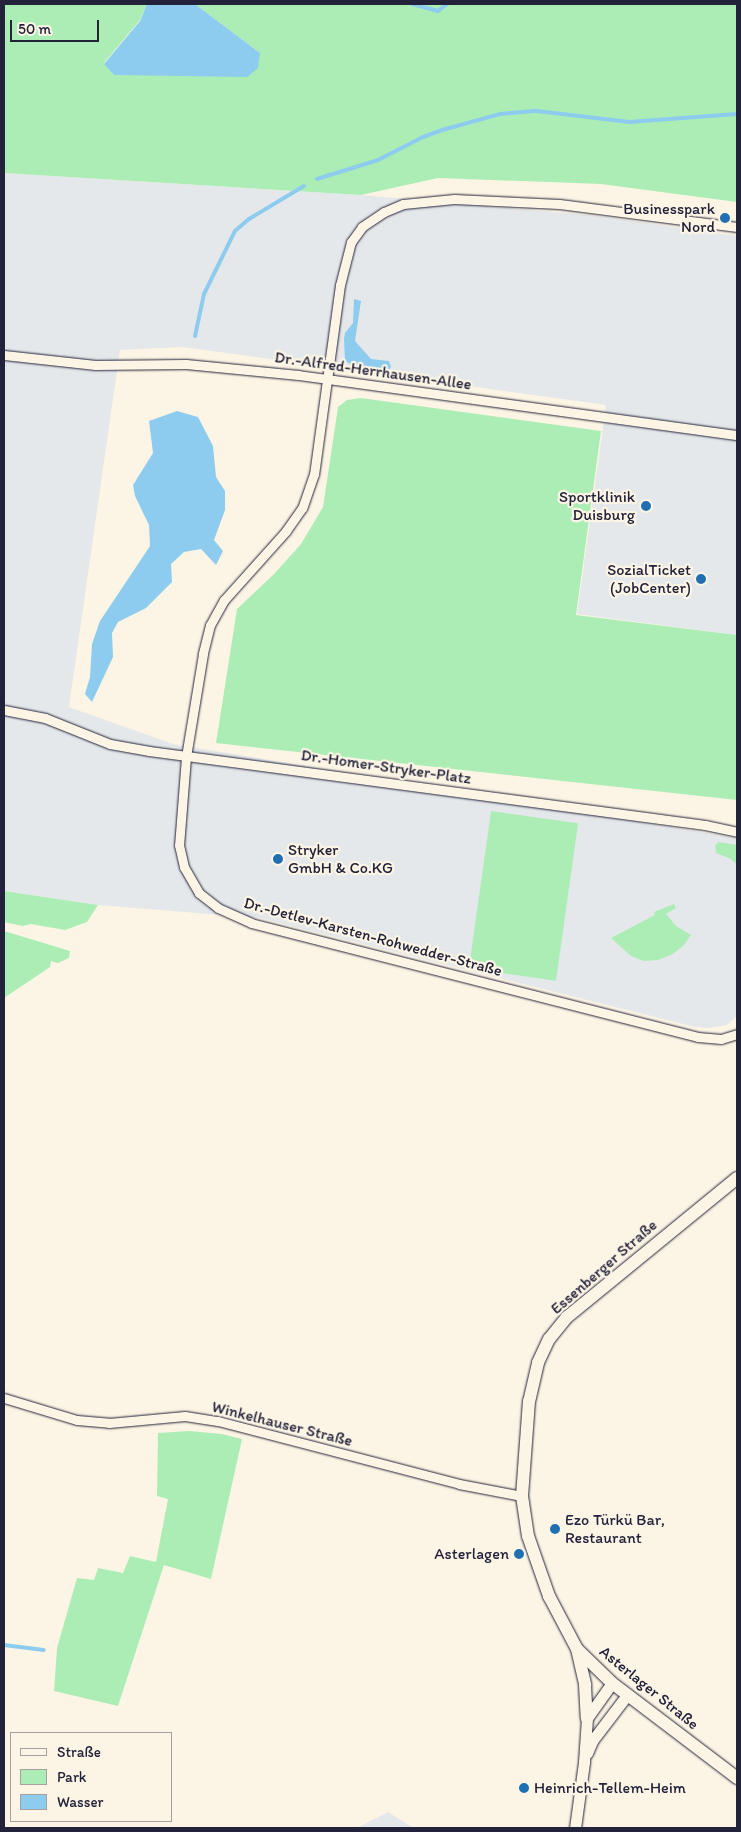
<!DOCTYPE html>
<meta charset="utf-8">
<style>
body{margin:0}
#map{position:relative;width:741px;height:1832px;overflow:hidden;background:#fcf5e5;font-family:Itim,sans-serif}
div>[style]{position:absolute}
.built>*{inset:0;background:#e5e8ea}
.green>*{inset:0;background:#acedb6;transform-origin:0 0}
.water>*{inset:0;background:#8dccee}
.stream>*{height:4px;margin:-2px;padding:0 2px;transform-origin:2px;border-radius:2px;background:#8dccee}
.roads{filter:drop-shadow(0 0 1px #22223b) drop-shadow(0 0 1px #22223b)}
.minor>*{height:9px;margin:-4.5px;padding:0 4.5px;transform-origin:4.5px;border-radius:4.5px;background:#fcf5e5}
.tertiary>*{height:11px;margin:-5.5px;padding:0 5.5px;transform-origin:5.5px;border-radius:5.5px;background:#fcf5e5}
.secondary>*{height:12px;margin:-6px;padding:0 6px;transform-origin:6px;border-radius:6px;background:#fcf5e5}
.dots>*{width:14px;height:14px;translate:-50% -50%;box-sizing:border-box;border:2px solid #fcf5e5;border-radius:50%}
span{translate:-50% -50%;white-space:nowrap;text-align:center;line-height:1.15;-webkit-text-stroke:4.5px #fcf5e5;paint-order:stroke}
.poi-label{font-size:16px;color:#22223b}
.right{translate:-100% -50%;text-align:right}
.left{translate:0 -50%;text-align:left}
.street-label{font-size:16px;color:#22223b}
.frame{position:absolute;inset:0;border:5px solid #22223b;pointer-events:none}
.legend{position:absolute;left:10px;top:1732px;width:162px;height:90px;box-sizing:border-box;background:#fcf5e5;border:1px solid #a5a1a1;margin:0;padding:6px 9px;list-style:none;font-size:15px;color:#22223b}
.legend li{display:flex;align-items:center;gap:10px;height:25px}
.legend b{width:25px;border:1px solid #a5a1a1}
.scale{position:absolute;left:10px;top:20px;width:89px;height:22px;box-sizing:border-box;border:2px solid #22223b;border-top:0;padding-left:6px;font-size:15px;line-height:18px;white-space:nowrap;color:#22223b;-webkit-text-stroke:4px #fcf5e5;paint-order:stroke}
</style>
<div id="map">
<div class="built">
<i style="clip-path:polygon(4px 173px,361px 195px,598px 216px,737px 236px,737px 635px,577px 614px,606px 405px,182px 347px,120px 350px,69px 707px,173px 744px,737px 838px,737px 1015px,735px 1018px,727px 1025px,710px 1028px,695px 1027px,260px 918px,98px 905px,4px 891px)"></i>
<i style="clip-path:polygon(388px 1812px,414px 1828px,357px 1828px)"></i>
</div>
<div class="green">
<i style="clip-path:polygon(4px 4px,147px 4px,140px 20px,104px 63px,114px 75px,152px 75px,260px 53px,195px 4px,737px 4px,737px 202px,601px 184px,438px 178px,361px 195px,4px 173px)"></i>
<i style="clip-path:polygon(361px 398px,601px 431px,576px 615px,737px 635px,737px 800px,216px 743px,237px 609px,274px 574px,301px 544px,323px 507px,338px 407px,347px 400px)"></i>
<i style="left:491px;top:811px;width:88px;height:159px;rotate:8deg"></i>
<i style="clip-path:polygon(718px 842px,737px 845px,737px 865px,731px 859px,716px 853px,715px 846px)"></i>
<i style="clip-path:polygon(4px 891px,98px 905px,87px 922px,65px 930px,31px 924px,23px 926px,4px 922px)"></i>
<i style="clip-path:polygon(674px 904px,676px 908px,666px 914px,676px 926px,691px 935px,684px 945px,673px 954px,658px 960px,644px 961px,631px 956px,611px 938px,655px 915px,654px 912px)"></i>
<i style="clip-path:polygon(4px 931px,70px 951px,69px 958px,58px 963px,51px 961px,50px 967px,4px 998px)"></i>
<i style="clip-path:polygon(189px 1431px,222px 1434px,242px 1439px,211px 1579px,164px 1565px,118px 1706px,54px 1691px,57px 1648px,77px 1578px,94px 1580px,98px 1568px,123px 1573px,130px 1556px,156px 1562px,168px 1499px,157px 1496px,158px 1433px)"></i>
</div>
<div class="water">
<i style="clip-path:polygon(147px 4px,195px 4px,260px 53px,258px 68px,247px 77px,114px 75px,104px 64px,140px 21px)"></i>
<i style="clip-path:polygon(354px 299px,361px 301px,355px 341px,371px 359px,389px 361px,391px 367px,389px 370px,355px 367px,345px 361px,344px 339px,345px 333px,353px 323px)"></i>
<i style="clip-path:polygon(177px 411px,198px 417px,213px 446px,216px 477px,225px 491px,225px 510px,214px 540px,223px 551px,216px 565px,201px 549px,184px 552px,171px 564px,172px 582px,146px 608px,118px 622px,112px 633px,113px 657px,92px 702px,85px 694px,90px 677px,92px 644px,100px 621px,150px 546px,149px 525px,135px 496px,133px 485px,153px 453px,149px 421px)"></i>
</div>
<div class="stream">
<i style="left:412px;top:4px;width:27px;rotate:15deg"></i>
<i style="left:438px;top:11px;width:11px;rotate:-38deg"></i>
<i style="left:317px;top:179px;width:64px;rotate:-17.3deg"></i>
<i style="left:378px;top:160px;width:51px;rotate:-27.1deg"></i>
<i style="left:423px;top:137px;width:20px;rotate:-20deg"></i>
<i style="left:442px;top:130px;width:60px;rotate:-15.4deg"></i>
<i style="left:500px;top:114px;width:37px;rotate:-5deg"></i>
<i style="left:537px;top:111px;width:93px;rotate:6.8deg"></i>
<i style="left:629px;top:122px;width:108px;rotate:-4.2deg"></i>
<i style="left:195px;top:336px;width:43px;rotate:-77.9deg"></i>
<i style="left:204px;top:294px;width:70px;rotate:-63.8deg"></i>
<i style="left:235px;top:231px;width:18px;rotate:-41deg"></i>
<i style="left:249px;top:219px;width:64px;rotate:-31deg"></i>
<i style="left:4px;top:1645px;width:40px;rotate:7.1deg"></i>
</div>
<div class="roads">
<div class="minor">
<i style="left:737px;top:227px;width:179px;rotate:-172.6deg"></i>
<i style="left:559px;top:204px;width:105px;rotate:-177.3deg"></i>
<i style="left:454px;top:199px;width:51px;rotate:174.4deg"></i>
<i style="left:403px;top:204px;width:21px;rotate:157deg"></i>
<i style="left:384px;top:212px;width:27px;rotate:146deg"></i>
<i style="left:362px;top:227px;width:19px;rotate:126deg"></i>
<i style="left:351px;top:242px;width:44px;rotate:104.3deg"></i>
<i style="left:340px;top:285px;width:191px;rotate:97.8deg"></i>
<i style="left:314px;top:474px;width:36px;rotate:109deg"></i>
<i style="left:302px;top:508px;width:28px;rotate:125deg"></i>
<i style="left:286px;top:531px;width:93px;rotate:131.9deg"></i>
<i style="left:224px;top:600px;width:29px;rotate:119deg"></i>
<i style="left:210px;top:625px;width:30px;rotate:104deg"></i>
<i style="left:203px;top:654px;width:104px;rotate:99.4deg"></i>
<i style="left:186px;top:757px;width:88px;rotate:94.5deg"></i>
<i style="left:179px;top:845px;width:23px;rotate:77deg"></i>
<i style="left:184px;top:867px;width:30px;rotate:60deg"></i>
<i style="left:199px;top:893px;width:24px;rotate:38deg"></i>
<i style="left:218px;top:908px;width:36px;rotate:24deg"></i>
<i style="left:251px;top:923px;width:461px;rotate:14.3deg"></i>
<i style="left:698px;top:1037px;width:23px;rotate:5deg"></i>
<i style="left:721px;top:1039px;width:17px;rotate:-17deg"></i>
<i style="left:4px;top:355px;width:92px;rotate:6.3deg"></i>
<i style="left:95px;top:365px;width:91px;rotate:-0.6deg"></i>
<i style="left:186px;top:364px;width:113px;rotate:5.6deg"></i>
<i style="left:298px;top:375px;width:443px;rotate:7.8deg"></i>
<i style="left:4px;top:710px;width:42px;rotate:11deg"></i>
<i style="left:45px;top:718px;width:70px;rotate:21.8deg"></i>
<i style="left:110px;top:744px;width:40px;rotate:10deg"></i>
<i style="left:149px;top:751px;width:561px;rotate:7.58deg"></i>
<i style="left:705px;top:825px;width:33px;rotate:12deg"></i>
<i style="left:4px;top:1398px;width:76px;rotate:16.8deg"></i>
<i style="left:77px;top:1420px;width:32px;rotate:5deg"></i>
<i style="left:109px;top:1423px;width:76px;rotate:-5.3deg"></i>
<i style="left:185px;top:1416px;width:33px;rotate:9deg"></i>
<i style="left:218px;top:1421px;width:249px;rotate:14.6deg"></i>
<i style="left:459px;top:1484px;width:64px;rotate:10.8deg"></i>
</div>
<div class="tertiary">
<i style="left:587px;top:1753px;width:13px;rotate:-67deg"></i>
<i style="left:592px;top:1741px;width:58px;rotate:-52.7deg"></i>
<i style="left:575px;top:1828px;width:67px;rotate:-82.2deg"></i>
<i style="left:584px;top:1762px;width:44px;rotate:-86.1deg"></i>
<i style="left:587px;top:1718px;width:43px;rotate:-54.5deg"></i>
</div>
<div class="secondary">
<i style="left:737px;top:1178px;width:220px;rotate:140.7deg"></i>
<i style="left:567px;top:1317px;width:28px;rotate:129deg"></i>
<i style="left:549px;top:1339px;width:26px;rotate:115deg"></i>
<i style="left:538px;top:1363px;width:39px;rotate:103deg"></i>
<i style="left:529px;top:1401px;width:95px;rotate:94.2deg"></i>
<i style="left:522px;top:1496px;width:40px;rotate:81.5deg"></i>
<i style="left:528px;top:1536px;width:64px;rotate:70.7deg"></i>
<i style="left:549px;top:1596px;width:60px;rotate:62.2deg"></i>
<i style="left:577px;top:1649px;width:49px;rotate:44.2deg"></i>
<i style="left:612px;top:1683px;width:157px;rotate:37.2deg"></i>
<i style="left:577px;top:1649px;width:37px;rotate:77deg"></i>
<i style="left:585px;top:1685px;width:33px;rotate:87deg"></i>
</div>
</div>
<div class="dots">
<i style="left:725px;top:218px;background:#1f6fb2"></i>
<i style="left:646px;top:506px;background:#1f6fb2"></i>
<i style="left:701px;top:579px;background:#1f6fb2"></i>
<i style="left:278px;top:859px;background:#1f6fb2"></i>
<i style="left:555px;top:1529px;background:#1f6fb2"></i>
<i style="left:519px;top:1554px;background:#1f6fb2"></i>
<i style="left:524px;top:1788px;background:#1f6fb2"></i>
</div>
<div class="poi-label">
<span class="right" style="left:715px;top:218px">Businesspark<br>Nord</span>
<span class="right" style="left:635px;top:506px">Sportklinik<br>Duisburg</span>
<span class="right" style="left:691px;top:579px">SozialTicket<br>(JobCenter)</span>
<span class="left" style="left:288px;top:859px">Stryker<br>GmbH &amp; Co.KG</span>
<span class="left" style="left:565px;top:1529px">Ezo Türkü Bar,<br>Restaurant</span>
<span class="right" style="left:509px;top:1554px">Asterlagen</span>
<span class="left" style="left:534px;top:1788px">Heinrich-Tellem-Heim</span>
</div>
<div class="street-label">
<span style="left:373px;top:371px;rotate:8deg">Dr.-Alfred-Herrhausen-Allee</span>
<span style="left:386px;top:767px;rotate:8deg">Dr.-Homer-Stryker-Platz</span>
<span style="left:373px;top:937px;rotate:15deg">Dr.-Detlev-Karsten-Rohwedder-Straße</span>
<span style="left:604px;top:1267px;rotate:-41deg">Essenberger Straße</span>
<span style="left:282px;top:1424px;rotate:14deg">Winkelhauser Straße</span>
<span style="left:649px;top:1688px;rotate:39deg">Asterlager Straße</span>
</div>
<div class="frame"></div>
<ul class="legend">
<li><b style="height:6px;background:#fcf5e5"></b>Straße</li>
<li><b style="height:14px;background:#acedb6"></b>Park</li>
<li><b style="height:14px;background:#8dccee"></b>Wasser</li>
</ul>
<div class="scale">50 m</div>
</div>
